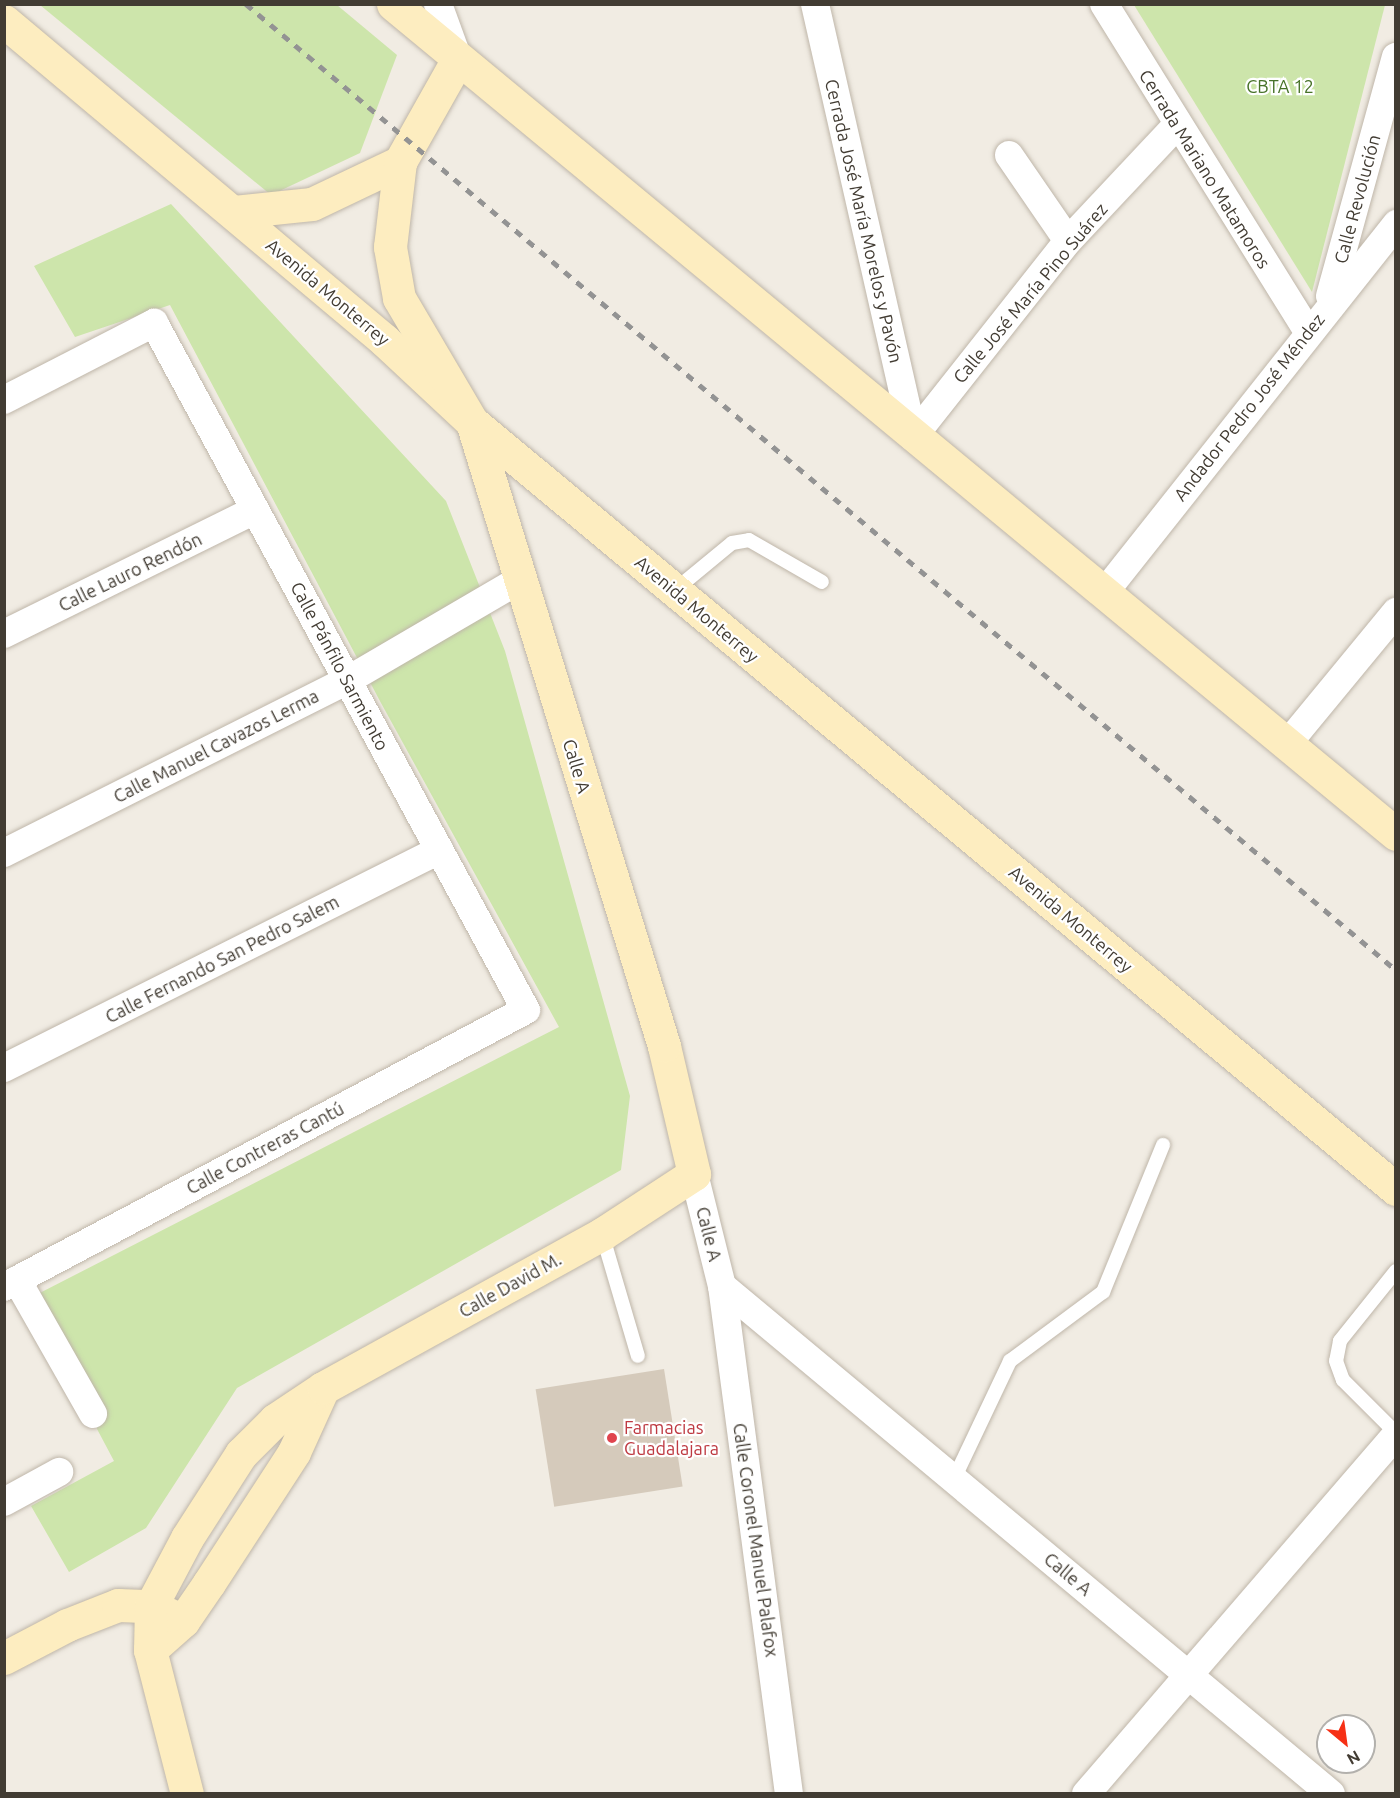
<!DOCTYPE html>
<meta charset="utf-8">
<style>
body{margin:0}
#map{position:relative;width:1400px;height:1798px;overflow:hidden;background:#f1ece3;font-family:Ubuntu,sans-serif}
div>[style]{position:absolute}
.green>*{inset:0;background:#cde5ab}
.building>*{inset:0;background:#d5cabb;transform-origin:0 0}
.roads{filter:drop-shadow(0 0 2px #bfb6a9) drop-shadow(0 0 2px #bfb6a9)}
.lane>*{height:14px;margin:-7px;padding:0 7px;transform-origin:7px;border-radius:7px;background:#fff}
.street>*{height:28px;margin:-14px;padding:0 14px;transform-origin:14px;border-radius:14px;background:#fff}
.secondary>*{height:33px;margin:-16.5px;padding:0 16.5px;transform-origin:16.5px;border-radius:16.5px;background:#fdedc0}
.rail>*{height:4.5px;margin-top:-2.25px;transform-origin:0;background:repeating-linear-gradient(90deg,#939393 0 8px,transparent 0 16px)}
.dots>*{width:16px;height:16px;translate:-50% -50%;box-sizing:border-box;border:3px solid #fff;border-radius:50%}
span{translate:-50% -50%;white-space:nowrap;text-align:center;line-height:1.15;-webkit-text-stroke:4.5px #fff;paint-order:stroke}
.park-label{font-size:18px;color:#477228}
.street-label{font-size:18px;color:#423c33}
.health-label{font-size:18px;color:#be3a42}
.left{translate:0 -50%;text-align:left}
.frame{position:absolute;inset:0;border:6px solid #423c33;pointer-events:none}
.north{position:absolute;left:1316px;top:1714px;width:60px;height:60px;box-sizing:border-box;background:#fff;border:2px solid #b3b1ad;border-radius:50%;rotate:151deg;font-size:16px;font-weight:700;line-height:24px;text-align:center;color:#423c33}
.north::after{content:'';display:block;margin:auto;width:21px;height:27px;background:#f63015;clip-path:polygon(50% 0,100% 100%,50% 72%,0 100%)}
</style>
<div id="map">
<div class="green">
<i style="clip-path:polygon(40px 5px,337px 5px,397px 55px,360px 153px,271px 195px)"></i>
<i style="clip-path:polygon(1134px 5px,1385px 5px,1312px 292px)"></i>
<i style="clip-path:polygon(171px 204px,446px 501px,505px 651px,630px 1096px,621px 1170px,237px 1388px,146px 1528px,69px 1572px,31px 1506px,114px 1461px,28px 1299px,559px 1027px,381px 703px,170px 305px,75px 337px,34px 266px)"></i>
</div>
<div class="building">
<i style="left:664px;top:1369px;width:119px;height:130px;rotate:81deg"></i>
</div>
<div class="roads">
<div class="lane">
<i style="left:675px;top:590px;width:74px;rotate:-39.5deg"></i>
<i style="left:732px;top:543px;width:17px;rotate:-10deg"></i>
<i style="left:749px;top:540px;width:84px;rotate:29.9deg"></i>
<i style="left:602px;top:1234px;width:127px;rotate:73.6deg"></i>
<i style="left:1396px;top:1271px;width:90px;rotate:128.7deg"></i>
<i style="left:1340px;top:1341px;width:20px;rotate:101deg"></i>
<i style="left:1336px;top:1361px;width:20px;rotate:70deg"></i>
<i style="left:1343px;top:1380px;width:75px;rotate:45deg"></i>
<i style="left:954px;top:1479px;width:131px;rotate:-64.6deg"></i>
<i style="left:1010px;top:1361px;width:116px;rotate:-36.6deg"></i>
<i style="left:1103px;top:1292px;width:159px;rotate:-67.8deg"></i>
</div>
<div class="street">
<i style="left:438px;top:4px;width:59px;rotate:70deg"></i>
<i style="left:815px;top:4px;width:444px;rotate:77.2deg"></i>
<i style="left:1104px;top:4px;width:386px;rotate:58.1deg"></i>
<i style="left:1009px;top:155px;width:104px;rotate:55.5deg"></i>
<i style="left:1330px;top:296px;width:248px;rotate:-74.6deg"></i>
<i style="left:4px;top:400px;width:169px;rotate:-27.2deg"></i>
<i style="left:154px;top:323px;width:781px;rotate:61.57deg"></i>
<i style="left:526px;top:1010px;width:591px;rotate:152.05deg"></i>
<i style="left:913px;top:437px;width:250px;rotate:-51.7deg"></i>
<i style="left:1068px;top:241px;width:158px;rotate:-46.8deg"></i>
<i style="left:1104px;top:593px;width:471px;rotate:-51.6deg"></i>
<i style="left:4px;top:634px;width:280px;rotate:-26.3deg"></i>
<i style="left:1288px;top:743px;width:170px;rotate:-50.5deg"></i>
<i style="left:4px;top:853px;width:385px;rotate:-26.7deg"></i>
<i style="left:348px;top:680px;width:198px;rotate:-30.3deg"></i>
<i style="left:4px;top:1068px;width:487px;rotate:-26.6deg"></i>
<i style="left:694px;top:1174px;width:115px;rotate:76deg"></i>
<i style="left:722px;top:1286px;width:793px;rotate:39.83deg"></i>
<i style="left:17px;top:1280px;width:154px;rotate:60.4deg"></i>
<i style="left:722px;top:1286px;width:512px;rotate:82.49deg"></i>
<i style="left:4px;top:1502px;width:63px;rotate:-28.6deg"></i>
<i style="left:1086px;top:1794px;width:474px;rotate:-49.2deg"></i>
</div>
<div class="secondary">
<i style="left:393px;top:4px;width:1302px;rotate:39.61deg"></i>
<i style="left:4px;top:21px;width:498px;rotate:40deg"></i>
<i style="left:385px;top:341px;width:119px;rotate:43deg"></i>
<i style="left:472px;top:422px;width:1201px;rotate:39.7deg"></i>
<i style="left:234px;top:212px;width:78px;rotate:-5.9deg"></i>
<i style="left:312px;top:204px;width:98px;rotate:-25.5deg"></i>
<i style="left:150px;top:1650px;width:44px;rotate:-41.3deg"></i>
<i style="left:183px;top:1621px;width:46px;rotate:-55.6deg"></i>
<i style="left:209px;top:1583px;width:156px;rotate:-57deg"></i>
<i style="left:294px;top:1452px;width:70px;rotate:-65.6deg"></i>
<i style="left:4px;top:1658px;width:71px;rotate:-27.6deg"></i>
<i style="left:67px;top:1625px;width:55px;rotate:-21.4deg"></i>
<i style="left:118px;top:1605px;width:33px;rotate:2deg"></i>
<i style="left:151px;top:1606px;width:21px;rotate:25deg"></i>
<i style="left:187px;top:1794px;width:149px;rotate:-104.4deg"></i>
<i style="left:150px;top:1650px;width:44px;rotate:-88.7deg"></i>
<i style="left:151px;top:1606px;width:77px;rotate:-62.1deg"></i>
<i style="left:187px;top:1538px;width:100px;rotate:-57.3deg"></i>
<i style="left:241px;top:1454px;width:48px;rotate:-45deg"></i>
<i style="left:275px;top:1420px;width:58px;rotate:-33.7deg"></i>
<i style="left:323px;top:1388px;width:319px;rotate:-28.9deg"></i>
<i style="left:602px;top:1234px;width:110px;rotate:-33.1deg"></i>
<i style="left:694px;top:1174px;width:131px;rotate:-103.2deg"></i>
<i style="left:664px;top:1046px;width:653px;rotate:-107.1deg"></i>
<i style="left:472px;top:422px;width:144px;rotate:-120.5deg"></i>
<i style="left:399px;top:298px;width:52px;rotate:-100deg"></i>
<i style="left:390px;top:247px;width:86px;rotate:-83.3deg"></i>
<i style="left:400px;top:162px;width:118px;rotate:-60.6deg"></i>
</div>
</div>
<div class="rail">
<i style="left:246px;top:4px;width:1502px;rotate:40.03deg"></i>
</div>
<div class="dots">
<i style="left:612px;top:1438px;background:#e0444e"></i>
</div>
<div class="park-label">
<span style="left:1280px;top:86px">CBTA 12</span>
</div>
<div class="street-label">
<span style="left:1205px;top:169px;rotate:58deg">Cerrada Mariano Matamoros</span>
<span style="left:1357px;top:199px;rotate:-75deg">Calle Revolución</span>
<span style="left:864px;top:221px;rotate:77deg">Cerrada José María Morelos y Pavón</span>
<span style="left:328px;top:292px;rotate:40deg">Avenida Monterrey</span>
<span style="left:1030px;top:293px;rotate:-50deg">Calle José María Pino Suárez</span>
<span style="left:1249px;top:407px;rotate:-52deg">Andador Pedro José Méndez</span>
<span style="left:130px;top:572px;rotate:-26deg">Calle Lauro Rendón</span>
<span style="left:697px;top:609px;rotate:40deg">Avenida Monterrey</span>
<span style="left:340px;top:666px;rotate:62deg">Calle Pánfilo Sarmiento</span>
<span style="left:216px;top:746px;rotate:-27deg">Calle Manuel Cavazos Lerma</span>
<span style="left:577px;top:766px;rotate:73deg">Calle A</span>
<span style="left:1071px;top:919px;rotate:40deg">Avenida Monterrey</span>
<span style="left:222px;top:959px;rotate:-27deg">Calle Fernando San Pedro Salem</span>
<span style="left:265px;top:1148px;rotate:-28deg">Calle Contreras Cantú</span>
<span style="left:709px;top:1234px;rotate:76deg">Calle A</span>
<span style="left:510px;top:1285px;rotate:-29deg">Calle David M.</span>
<span style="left:756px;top:1540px;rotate:82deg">Calle Coronel Manuel Palafox</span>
<span style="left:1068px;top:1574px;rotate:40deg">Calle A</span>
</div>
<div class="health-label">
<span class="left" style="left:624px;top:1438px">Farmacias<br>Guadalajara</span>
</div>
<div class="frame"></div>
<div class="north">N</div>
</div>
